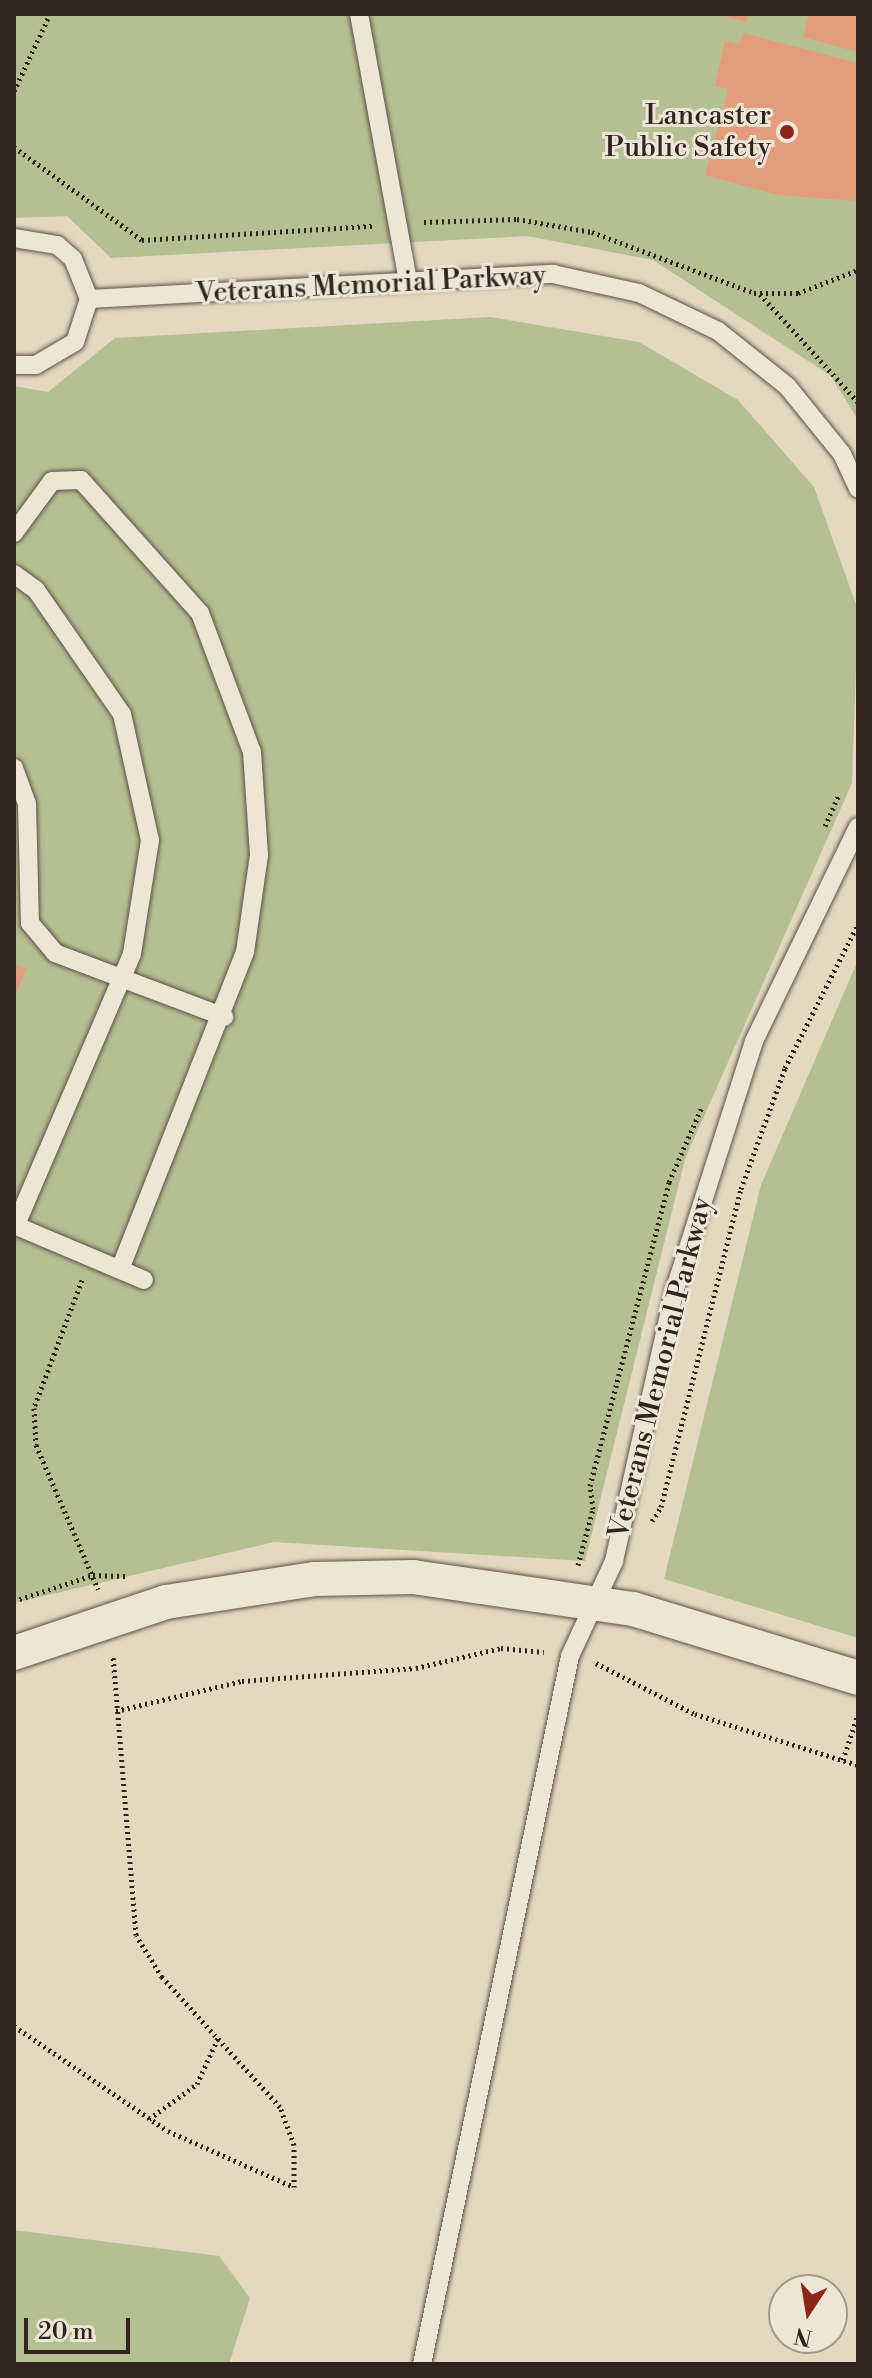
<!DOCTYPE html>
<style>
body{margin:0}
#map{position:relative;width:872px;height:2378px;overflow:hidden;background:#e4d8c0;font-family:"Libre Bodoni",serif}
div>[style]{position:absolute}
.green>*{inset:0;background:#b4bf92}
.building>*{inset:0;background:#e39d7c}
.path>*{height:5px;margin-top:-2.5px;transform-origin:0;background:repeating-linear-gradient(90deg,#31241e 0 2px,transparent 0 6px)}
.roads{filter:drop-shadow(0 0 2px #5e5146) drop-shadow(0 0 2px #5e5146)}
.service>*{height:18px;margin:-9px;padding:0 9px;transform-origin:9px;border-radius:9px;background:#ede6d6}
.minor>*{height:34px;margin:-17px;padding:0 17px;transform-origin:17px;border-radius:17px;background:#ede6d6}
.dots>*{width:22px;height:22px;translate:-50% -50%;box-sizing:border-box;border:4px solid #ede6d6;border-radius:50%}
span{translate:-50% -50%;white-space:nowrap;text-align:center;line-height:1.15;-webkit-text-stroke:6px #ede6d6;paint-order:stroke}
.poi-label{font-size:28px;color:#31241e}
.right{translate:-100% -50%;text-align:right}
.street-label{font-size:28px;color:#31241e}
.frame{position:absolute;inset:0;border:16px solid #31241e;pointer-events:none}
.north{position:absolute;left:768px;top:2274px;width:80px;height:80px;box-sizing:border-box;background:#ede6d6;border:2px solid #a2988c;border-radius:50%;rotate:192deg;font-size:22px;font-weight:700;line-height:32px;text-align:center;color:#31241e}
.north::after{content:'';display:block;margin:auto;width:28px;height:36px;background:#8f2418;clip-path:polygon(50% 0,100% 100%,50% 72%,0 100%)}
.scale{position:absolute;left:24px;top:2318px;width:106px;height:36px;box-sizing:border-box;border:4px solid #31241e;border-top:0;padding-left:10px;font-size:24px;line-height:28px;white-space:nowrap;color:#31241e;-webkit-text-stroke:6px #ede6d6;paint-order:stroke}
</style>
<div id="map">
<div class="green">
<i style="clip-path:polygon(14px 14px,858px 14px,858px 420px,831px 376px,653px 260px,527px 236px,111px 258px,67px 216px,14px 218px)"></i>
<i style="clip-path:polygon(490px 317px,639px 342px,738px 400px,814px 487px,858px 610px,852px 783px,685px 1159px,585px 1561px,274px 1542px,14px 1603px,14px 386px,48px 392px,115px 338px)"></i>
<i style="clip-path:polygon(858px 960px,858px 1638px,664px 1579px,761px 1185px)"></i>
<i style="clip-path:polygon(14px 2230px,219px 2256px,250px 2298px,229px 2364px,14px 2364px)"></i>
</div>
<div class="building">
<i style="clip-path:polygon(717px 14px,748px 14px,746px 22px)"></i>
<i style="clip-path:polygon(809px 14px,858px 14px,858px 52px,803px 37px)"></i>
<i style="clip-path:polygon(743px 33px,858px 63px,858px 201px,778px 195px,705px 175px,728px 89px,715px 86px,725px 41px,740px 44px)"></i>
<i style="clip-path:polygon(14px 964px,26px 969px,14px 999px)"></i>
</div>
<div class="path">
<i style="left:14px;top:91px;width:85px;rotate:-64.9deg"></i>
<i style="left:14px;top:147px;width:158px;rotate:36deg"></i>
<i style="left:142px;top:240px;width:232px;rotate:-3.5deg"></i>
<i style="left:424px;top:222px;width:93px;rotate:-1.8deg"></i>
<i style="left:517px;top:219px;width:76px;rotate:9.8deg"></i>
<i style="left:592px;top:232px;width:173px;rotate:20.6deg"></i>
<i style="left:754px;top:293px;width:44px"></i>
<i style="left:798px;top:293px;width:64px;rotate:-21deg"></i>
<i style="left:760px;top:294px;width:146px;rotate:47.8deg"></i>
<i style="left:825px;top:826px;width:35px;rotate:-66deg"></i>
<i style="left:82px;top:1280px;width:137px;rotate:110.6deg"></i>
<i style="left:34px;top:1408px;width:37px;rotate:87deg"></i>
<i style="left:36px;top:1445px;width:157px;rotate:66.7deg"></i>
<i style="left:652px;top:1521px;width:17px;rotate:-57deg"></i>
<i style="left:661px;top:1507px;width:328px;rotate:-75.9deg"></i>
<i style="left:741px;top:1189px;width:129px;rotate:-70deg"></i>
<i style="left:785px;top:1068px;width:161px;rotate:-63.1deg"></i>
<i style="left:578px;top:1565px;width:58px;rotate:-75deg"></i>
<i style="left:593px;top:1509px;width:23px;rotate:-97deg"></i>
<i style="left:590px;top:1486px;width:314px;rotate:-75.4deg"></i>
<i style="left:669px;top:1182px;width:82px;rotate:-66.3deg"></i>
<i style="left:14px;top:1601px;width:83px;rotate:-18.2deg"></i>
<i style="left:93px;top:1575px;width:36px;rotate:2deg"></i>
<i style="left:596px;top:1663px;width:111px;rotate:27.3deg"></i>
<i style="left:695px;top:1714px;width:171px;rotate:17.4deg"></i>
<i style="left:116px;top:1711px;width:130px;rotate:-13.4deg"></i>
<i style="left:242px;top:1681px;width:174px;rotate:-4.3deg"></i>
<i style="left:416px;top:1668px;width:87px;rotate:-13.2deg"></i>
<i style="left:501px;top:1648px;width:43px;rotate:5.3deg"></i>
<i style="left:843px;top:1760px;width:48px;rotate:-71.9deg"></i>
<i style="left:14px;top:2026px;width:186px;rotate:34.3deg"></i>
<i style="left:168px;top:2131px;width:138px;rotate:24deg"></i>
<i style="left:294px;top:2187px;width:42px;rotate:-90deg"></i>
<i style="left:294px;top:2145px;width:40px;rotate:-110.2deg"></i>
<i style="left:280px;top:2107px;width:176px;rotate:-132.2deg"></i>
<i style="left:162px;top:1977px;width:49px;rotate:-121.8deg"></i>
<i style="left:136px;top:1935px;width:281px;rotate:-94.7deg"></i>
<i style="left:149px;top:2119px;width:59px;rotate:-36.1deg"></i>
<i style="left:197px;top:2084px;width:51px;rotate:-65.5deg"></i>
</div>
<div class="roads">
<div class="service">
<i style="left:359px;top:14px;width:272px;rotate:79.6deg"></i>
<i style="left:14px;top:238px;width:44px;rotate:9.2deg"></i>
<i style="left:57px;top:245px;width:21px;rotate:41deg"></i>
<i style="left:73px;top:259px;width:43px;rotate:68.2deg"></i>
<i style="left:89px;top:299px;width:45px;rotate:108deg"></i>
<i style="left:75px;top:342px;width:45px;rotate:149.5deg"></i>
<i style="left:36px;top:365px;width:22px;rotate:180deg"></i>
<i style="left:89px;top:299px;width:465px;rotate:-3.1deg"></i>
<i style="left:553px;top:274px;width:88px;rotate:12.5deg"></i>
<i style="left:639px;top:293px;width:88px;rotate:25.7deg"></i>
<i style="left:718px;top:331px;width:88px;rotate:38.6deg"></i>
<i style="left:787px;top:386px;width:87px;rotate:51deg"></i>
<i style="left:842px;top:454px;width:38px;rotate:65deg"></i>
<i style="left:14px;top:533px;width:64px;rotate:-53.8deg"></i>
<i style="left:52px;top:481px;width:29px;rotate:-2deg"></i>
<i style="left:81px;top:480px;width:178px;rotate:48.2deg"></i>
<i style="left:200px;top:613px;width:148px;rotate:69.5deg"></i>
<i style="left:252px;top:752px;width:103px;rotate:86.1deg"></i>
<i style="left:259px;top:855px;width:98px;rotate:98.2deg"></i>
<i style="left:245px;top:952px;width:341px;rotate:111.5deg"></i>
<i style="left:14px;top:574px;width:27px;rotate:36deg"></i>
<i style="left:36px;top:590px;width:151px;rotate:55.3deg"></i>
<i style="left:122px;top:714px;width:129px;rotate:77.5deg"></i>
<i style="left:150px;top:840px;width:115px;rotate:99deg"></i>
<i style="left:132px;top:954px;width:295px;rotate:113.2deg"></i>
<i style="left:14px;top:768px;width:37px;rotate:70deg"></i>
<i style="left:27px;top:803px;width:120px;rotate:88.6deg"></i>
<i style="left:30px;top:923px;width:39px;rotate:50deg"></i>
<i style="left:55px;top:953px;width:181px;rotate:20.7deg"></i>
<i style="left:14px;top:1225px;width:141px;rotate:22.9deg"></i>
<i style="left:422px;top:2364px;width:723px;rotate:-78.19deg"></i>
<i style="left:570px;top:1656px;width:105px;rotate:-65.1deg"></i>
<i style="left:614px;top:1561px;width:276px;rotate:-77.4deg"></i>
<i style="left:674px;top:1292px;width:263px;rotate:-72.3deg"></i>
<i style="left:754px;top:1041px;width:238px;rotate:-64.1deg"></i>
</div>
<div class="minor">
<i style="left:14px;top:1653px;width:160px;rotate:-18.5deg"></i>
<i style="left:166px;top:1602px;width:151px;rotate:-8.8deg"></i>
<i style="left:315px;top:1579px;width:98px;rotate:-1.2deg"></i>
<i style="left:413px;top:1577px;width:222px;rotate:8.3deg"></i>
<i style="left:633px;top:1609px;width:235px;rotate:17deg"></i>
</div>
</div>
<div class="dots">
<i style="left:787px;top:132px;background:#8f2418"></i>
</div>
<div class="poi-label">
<span class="right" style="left:771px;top:132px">Lancaster<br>Public Safety</span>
</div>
<div class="street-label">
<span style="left:371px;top:285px;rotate:-3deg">Veterans Memorial Parkway</span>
<span style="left:661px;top:1368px;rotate:-76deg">Veterans Memorial Parkway</span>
</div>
<div class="frame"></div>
<div class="north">N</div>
<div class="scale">20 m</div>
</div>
